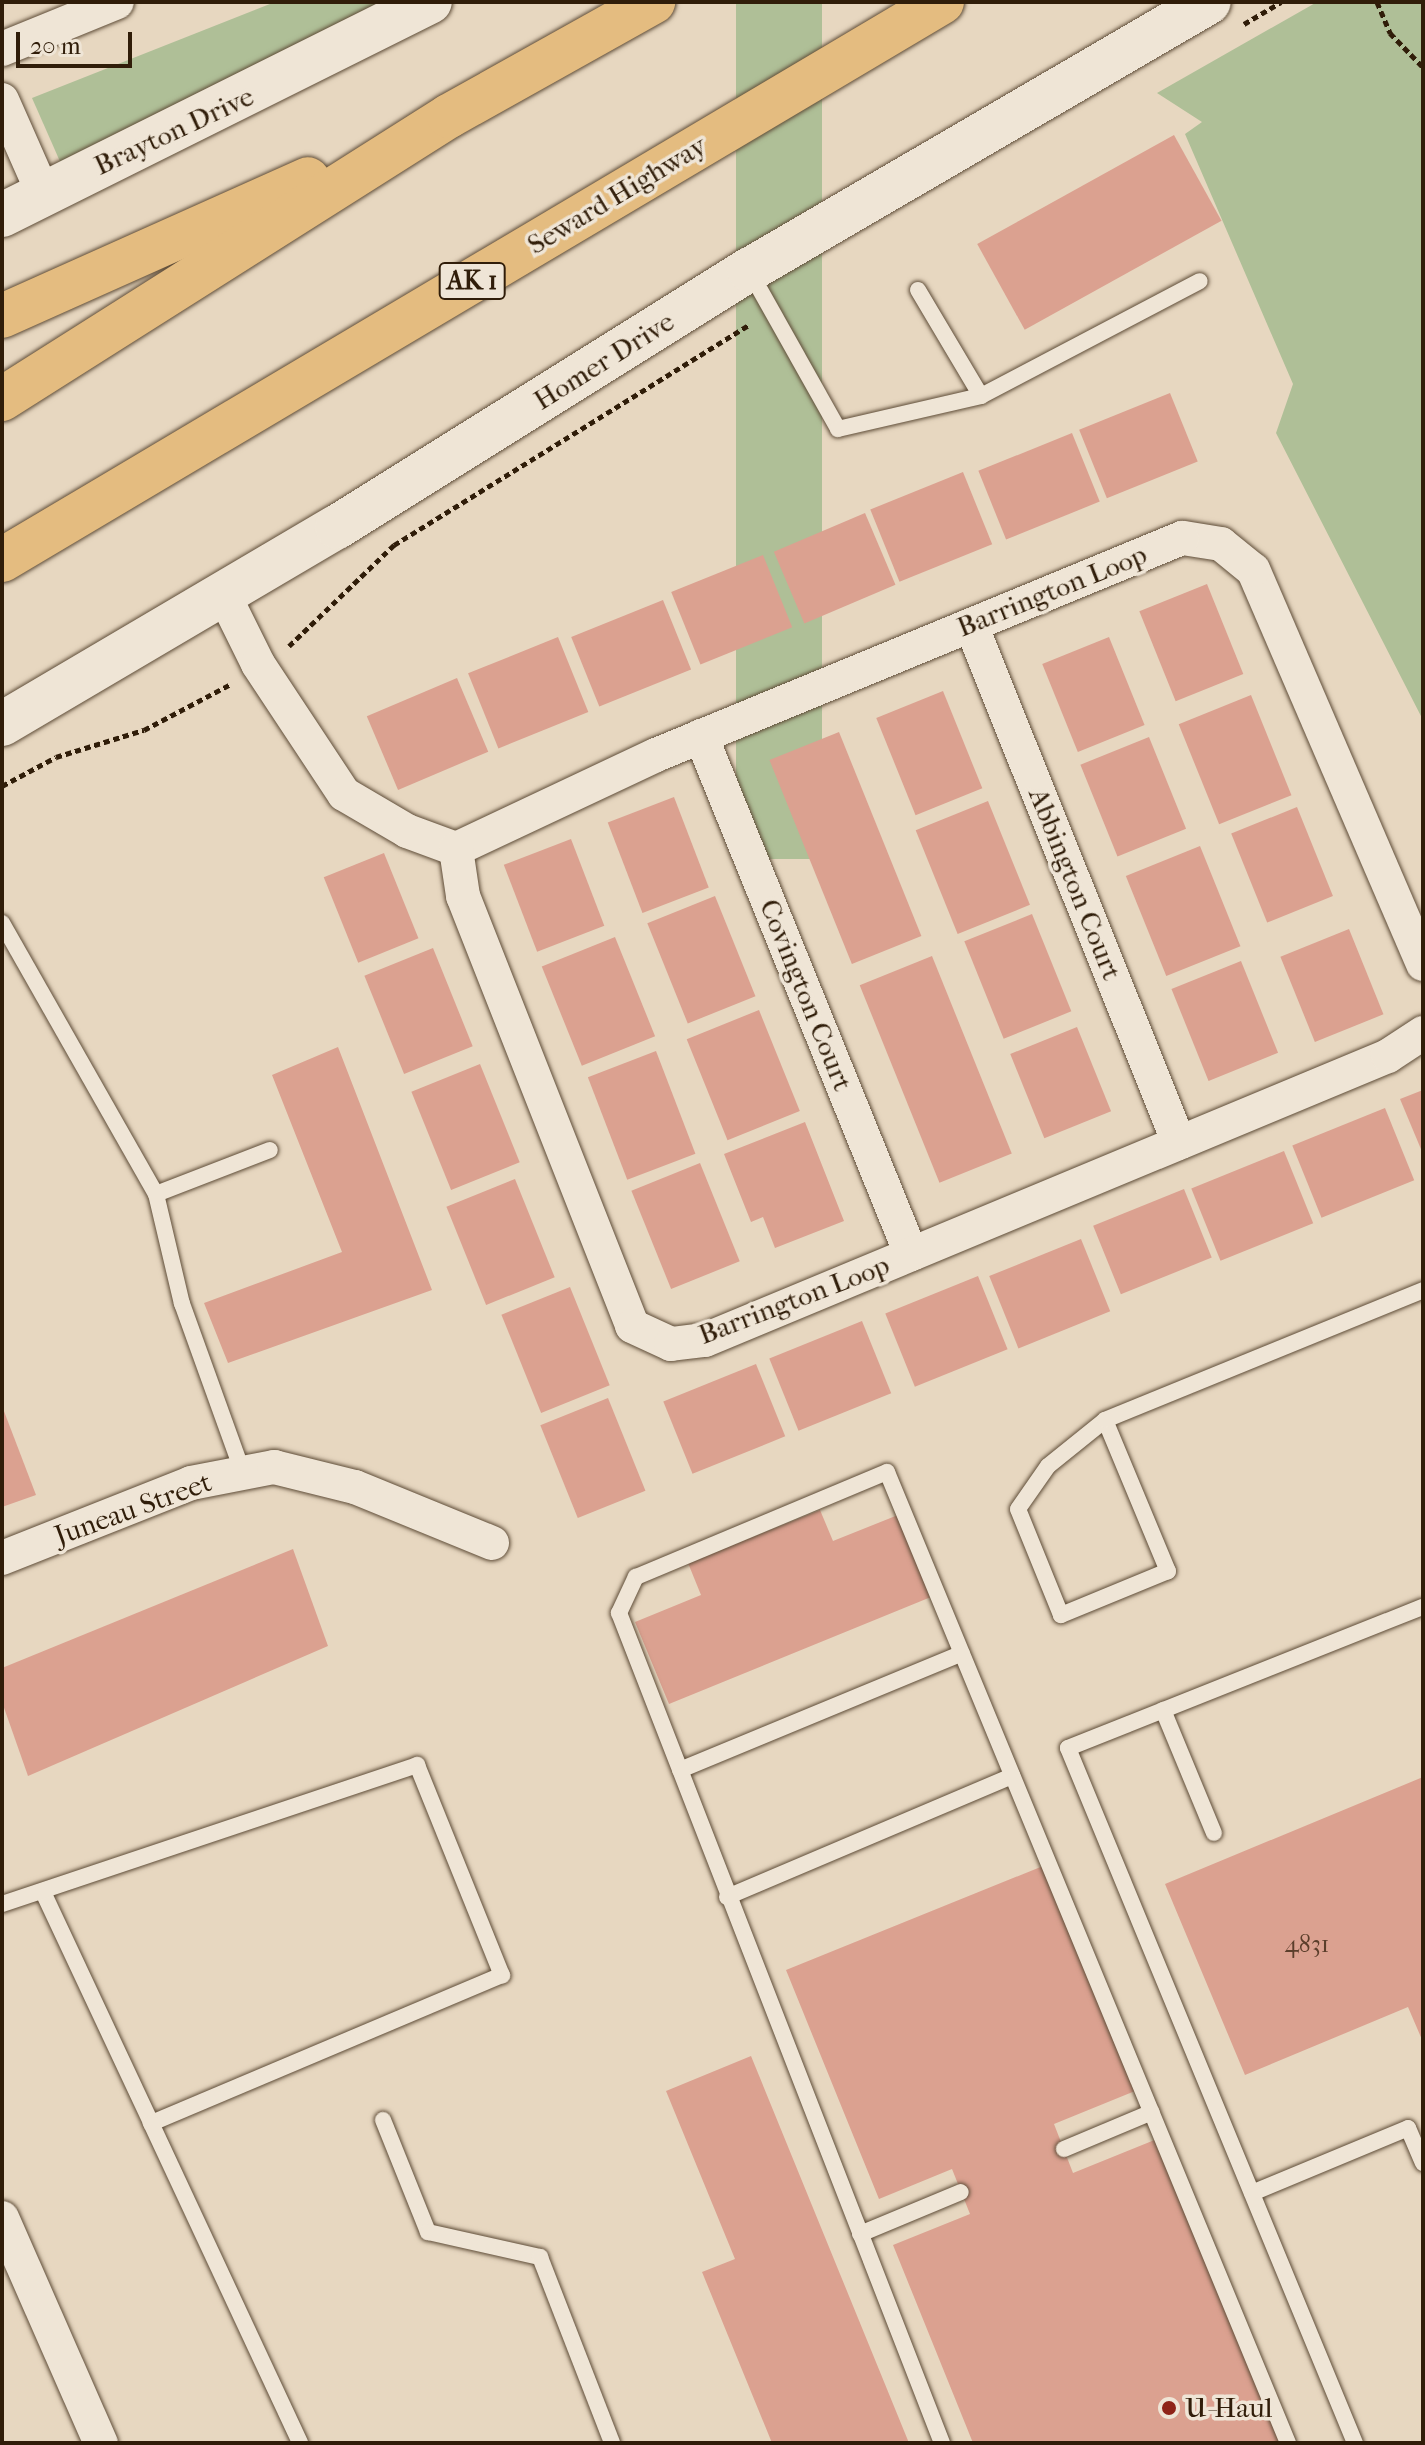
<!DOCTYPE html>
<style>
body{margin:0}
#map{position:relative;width:1425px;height:2445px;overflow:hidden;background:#e7d7c0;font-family:"IM FELL French Canon",serif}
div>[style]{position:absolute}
.green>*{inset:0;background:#afbf97;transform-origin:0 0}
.building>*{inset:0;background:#dba190;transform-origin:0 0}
.path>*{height:5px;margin-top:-2.5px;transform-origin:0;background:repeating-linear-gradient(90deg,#301d09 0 6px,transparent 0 10px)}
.roads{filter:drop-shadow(0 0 2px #5e4c37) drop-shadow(0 0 2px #5e4c37)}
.service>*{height:16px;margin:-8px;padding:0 8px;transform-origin:8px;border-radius:8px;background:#efe5d6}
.minor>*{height:34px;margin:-17px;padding:0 17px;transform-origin:17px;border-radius:17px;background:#efe5d6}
.secondary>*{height:44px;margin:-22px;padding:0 22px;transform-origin:22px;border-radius:22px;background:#efe5d6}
.motorway>*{height:44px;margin:-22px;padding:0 22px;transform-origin:22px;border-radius:22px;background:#e4bc80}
.dots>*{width:22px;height:22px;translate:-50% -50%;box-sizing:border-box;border:4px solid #efe5d6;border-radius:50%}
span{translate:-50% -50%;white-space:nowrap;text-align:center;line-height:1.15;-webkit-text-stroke:7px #efe5d6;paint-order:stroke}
.number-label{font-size:24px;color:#5b3e2b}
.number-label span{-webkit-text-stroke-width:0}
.shield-label span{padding:2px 6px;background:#efe5d6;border:2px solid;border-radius:6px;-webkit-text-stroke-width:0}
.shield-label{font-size:26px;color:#301d09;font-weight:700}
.street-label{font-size:28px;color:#301d09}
.poi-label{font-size:28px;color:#301d09}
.left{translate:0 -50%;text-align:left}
.frame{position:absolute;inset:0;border:4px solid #301d09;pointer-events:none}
.scale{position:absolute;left:16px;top:32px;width:116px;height:36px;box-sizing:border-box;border:4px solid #301d09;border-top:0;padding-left:10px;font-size:24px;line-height:28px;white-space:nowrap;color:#301d09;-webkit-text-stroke:6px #efe5d6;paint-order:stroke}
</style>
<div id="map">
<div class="green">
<i style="clip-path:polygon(275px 2px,404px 2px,62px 166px,32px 98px)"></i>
<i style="left:736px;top:2px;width:86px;height:857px"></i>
<i style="clip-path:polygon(1317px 2px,1423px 2px,1423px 720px,1276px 433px,1293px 384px,1185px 134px,1202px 122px,1157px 93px)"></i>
</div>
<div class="building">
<i style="left:1174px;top:135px;width:98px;height:225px;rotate:61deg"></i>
<i style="left:1170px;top:393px;width:74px;height:98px;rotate:68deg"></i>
<i style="left:1072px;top:433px;width:74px;height:101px;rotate:68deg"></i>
<i style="left:963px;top:472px;width:78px;height:100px;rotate:68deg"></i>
<i style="left:865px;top:513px;width:78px;height:99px;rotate:67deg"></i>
<i style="left:763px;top:555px;width:78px;height:99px;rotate:68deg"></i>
<i style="left:1207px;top:584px;width:97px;height:73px;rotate:68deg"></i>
<i style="left:663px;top:600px;width:75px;height:99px;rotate:68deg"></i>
<i style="left:558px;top:637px;width:81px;height:97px;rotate:68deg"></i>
<i style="left:1109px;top:637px;width:95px;height:72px;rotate:68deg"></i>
<i style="left:457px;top:678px;width:80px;height:98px;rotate:67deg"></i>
<i style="left:943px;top:691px;width:105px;height:72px;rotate:68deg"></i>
<i style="left:1251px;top:695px;width:108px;height:78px;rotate:68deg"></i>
<i style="left:839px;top:732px;width:220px;height:75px;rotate:68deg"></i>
<i style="left:1149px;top:737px;width:99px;height:74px;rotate:68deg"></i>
<i style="left:674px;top:797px;width:97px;height:71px;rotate:69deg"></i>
<i style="left:988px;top:801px;width:112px;height:78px;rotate:68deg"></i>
<i style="left:1297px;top:807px;width:96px;height:71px;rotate:68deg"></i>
<i style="left:571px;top:839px;width:93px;height:72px;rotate:69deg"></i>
<i style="left:1200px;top:846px;width:108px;height:80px;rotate:68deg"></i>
<i style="left:384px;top:853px;width:92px;height:65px;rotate:68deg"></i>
<i style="left:715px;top:896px;width:108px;height:73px;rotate:68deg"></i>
<i style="left:1032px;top:914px;width:105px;height:73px;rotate:68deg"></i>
<i style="left:1349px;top:929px;width:92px;height:74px;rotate:68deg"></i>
<i style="left:615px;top:937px;width:107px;height:79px;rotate:68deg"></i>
<i style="left:433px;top:948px;width:106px;height:74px;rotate:68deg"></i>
<i style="left:932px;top:956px;width:213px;height:78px;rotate:68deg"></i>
<i style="left:1241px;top:961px;width:99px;height:75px;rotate:68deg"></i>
<i style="left:759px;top:1010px;width:109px;height:78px;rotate:68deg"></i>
<i style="left:1077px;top:1027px;width:91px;height:72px;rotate:68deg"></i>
<i style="clip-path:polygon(338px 1047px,432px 1290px,228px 1363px,204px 1303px,342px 1252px,272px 1075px)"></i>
<i style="left:656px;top:1051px;width:110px;height:73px;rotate:69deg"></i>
<i style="left:480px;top:1064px;width:106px;height:74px;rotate:68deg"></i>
<i style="clip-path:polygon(1423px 1090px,1423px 1154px,1400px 1099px)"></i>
<i style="left:1385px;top:1108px;width:78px;height:100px;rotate:68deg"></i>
<i style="clip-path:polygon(805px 1122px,844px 1221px,775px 1248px,763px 1217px,751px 1222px,724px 1154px)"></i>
<i style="left:1284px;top:1151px;width:78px;height:100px;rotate:68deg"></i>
<i style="left:700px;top:1163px;width:106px;height:74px;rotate:68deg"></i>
<i style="left:515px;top:1179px;width:106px;height:74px;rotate:68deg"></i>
<i style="left:1184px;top:1189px;width:74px;height:98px;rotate:68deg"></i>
<i style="left:1081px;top:1239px;width:78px;height:99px;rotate:68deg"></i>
<i style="left:978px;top:1276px;width:79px;height:100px;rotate:68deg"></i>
<i style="left:570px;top:1287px;width:106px;height:74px;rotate:68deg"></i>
<i style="left:862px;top:1321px;width:78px;height:100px;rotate:68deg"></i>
<i style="left:756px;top:1364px;width:78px;height:100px;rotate:68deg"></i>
<i style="left:608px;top:1398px;width:100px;height:73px;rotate:68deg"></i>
<i style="clip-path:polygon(2px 1406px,36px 1495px,2px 1507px)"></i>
<i style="clip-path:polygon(820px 1510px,833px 1541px,898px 1515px,931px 1597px,669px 1704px,635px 1622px,701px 1595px,688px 1563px)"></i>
<i style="clip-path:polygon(293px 1549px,328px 1646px,28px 1776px,2px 1702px,2px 1668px)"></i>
<i style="clip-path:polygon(1423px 1777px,1423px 2042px,1408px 2007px,1245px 2075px,1165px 1884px)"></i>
<i style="clip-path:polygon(1043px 1866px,1135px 2091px,1054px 2124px,1073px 2173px,1157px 2139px,1280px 2443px,973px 2443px,893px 2245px,970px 2214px,952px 2169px,879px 2199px,786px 1970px)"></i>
<i style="clip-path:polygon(751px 2056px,909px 2443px,772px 2443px,702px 2272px,735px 2259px,666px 2091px)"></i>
</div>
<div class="path">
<i style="left:1377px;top:2px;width:34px;rotate:67deg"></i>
<i style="left:1390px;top:33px;width:47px;rotate:45.9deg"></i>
<i style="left:1244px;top:24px;width:43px;rotate:-30.7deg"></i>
<i style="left:289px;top:646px;width:146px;rotate:-43.9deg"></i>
<i style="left:394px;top:545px;width:419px;rotate:-31.8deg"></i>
<i style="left:2px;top:786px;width:61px;rotate:-28.2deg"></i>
<i style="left:56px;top:757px;width:92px;rotate:-17.1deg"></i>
<i style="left:144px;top:730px;width:98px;rotate:-27.9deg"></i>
</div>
<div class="roads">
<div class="service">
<i style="left:750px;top:272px;width:180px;rotate:60.7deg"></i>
<i style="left:838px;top:429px;width:147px;rotate:-13deg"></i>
<i style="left:981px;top:396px;width:247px;rotate:-27.7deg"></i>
<i style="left:918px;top:290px;width:123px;rotate:59.3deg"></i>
<i style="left:2px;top:923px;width:312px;rotate:60.4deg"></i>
<i style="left:1105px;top:1420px;width:164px;rotate:67.4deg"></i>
<i style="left:1168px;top:1571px;width:116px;rotate:157.6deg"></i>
<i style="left:1061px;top:1615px;width:114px;rotate:-112.1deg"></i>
<i style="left:1018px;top:1509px;width:52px;rotate:-55.1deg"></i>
<i style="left:1048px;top:1466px;width:73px;rotate:-38.9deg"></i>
<i style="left:1105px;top:1420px;width:344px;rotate:-22.2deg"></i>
<i style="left:243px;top:1473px;width:180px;rotate:-109.8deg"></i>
<i style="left:182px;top:1304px;width:113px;rotate:-103.3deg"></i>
<i style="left:156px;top:1194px;width:122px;rotate:-21.1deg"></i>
<i style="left:1163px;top:1710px;width:133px;rotate:67.5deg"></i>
<i style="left:680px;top:1770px;width:305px;rotate:-22.5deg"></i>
<i style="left:43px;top:1892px;width:255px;rotate:64.9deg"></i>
<i style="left:727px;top:1897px;width:310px;rotate:-23deg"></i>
<i style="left:2px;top:1904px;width:438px;rotate:-18.5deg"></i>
<i style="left:417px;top:1765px;width:227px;rotate:68deg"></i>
<i style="left:502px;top:1975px;width:381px;rotate:157.1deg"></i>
<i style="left:151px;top:2123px;width:353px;rotate:65deg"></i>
<i style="left:383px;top:2120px;width:121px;rotate:68.1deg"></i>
<i style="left:428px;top:2232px;width:115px;rotate:12.6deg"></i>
<i style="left:540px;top:2257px;width:199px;rotate:68.8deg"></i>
<i style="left:1064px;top:2149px;width:95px;rotate:-22.8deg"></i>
<i style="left:1252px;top:2193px;width:169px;rotate:-22.6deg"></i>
<i style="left:1408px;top:2128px;width:38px;rotate:67deg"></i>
<i style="left:860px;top:2234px;width:109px;rotate:-22.6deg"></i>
<i style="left:942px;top:2443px;width:891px;rotate:-111.26deg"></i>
<i style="left:619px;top:1613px;width:40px;rotate:-65deg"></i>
<i style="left:636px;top:1577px;width:272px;rotate:-22.7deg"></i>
<i style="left:887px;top:1472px;width:1051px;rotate:67.56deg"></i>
<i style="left:1355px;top:2443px;width:752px;rotate:-112.44deg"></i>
<i style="left:1068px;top:1748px;width:382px;rotate:-21.7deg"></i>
</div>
<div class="minor">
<i style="left:2px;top:49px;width:124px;rotate:-22.2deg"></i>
<i style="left:2px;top:100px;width:102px;rotate:66.2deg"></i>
<i style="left:222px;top:591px;width:81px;rotate:63.7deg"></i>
<i style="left:258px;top:664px;width:156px;rotate:56.5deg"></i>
<i style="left:344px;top:794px;width:73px;rotate:30.4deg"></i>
<i style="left:407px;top:831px;width:52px;rotate:20.2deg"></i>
<i style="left:971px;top:625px;width:558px;rotate:68.12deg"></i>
<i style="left:701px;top:736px;width:559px;rotate:67.93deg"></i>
<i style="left:1423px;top:964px;width:429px;rotate:-113.3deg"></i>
<i style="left:1253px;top:570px;width:41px;rotate:-140.9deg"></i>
<i style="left:1221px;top:544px;width:39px;rotate:-171deg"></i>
<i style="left:1182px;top:538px;width:569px;rotate:157.58deg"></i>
<i style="left:656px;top:755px;width:221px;rotate:154.8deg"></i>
<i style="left:456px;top:849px;width:48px;rotate:81.5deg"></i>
<i style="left:463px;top:896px;width:462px;rotate:68.5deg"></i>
<i style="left:632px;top:1326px;width:43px;rotate:24.8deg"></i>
<i style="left:671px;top:1344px;width:34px;rotate:-7deg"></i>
<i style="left:705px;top:1340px;width:740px;rotate:-22.58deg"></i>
<i style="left:1388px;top:1056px;width:42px;rotate:-33.3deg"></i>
<i style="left:2px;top:1558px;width:203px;rotate:-21.6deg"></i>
<i style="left:191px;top:1483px;width:85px;rotate:-10.9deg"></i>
<i style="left:274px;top:1467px;width:83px;rotate:13.9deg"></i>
<i style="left:355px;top:1487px;width:148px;rotate:22.2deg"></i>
<i style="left:2px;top:2218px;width:246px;rotate:66.3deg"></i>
</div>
<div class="secondary">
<i style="left:2px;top:215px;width:478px;rotate:-26.5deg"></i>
<i style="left:2px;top:724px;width:389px;rotate:-30.5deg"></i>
<i style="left:337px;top:527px;width:486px;rotate:-32deg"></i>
<i style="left:749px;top:270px;width:532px;rotate:-30.23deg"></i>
</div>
<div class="motorway">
<i style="left:2px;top:316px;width:335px;rotate:-24.1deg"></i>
<i style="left:2px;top:399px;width:529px;rotate:-32.34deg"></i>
<i style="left:449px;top:116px;width:234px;rotate:-29.2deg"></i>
<i style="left:2px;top:560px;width:1093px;rotate:-30.69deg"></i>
</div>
</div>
<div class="dots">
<i style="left:1169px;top:2408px;background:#8f2418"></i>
</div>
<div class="number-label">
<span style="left:1307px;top:1945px">4831</span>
</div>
<div class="shield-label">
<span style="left:472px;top:281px">AK 1</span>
</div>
<div class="street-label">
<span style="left:174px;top:131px;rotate:-25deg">Brayton Drive</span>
<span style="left:617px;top:195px;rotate:-31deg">Seward Highway</span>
<span style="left:604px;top:361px;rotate:-32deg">Homer Drive</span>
<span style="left:1052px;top:591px;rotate:-22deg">Barrington Loop</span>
<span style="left:1075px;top:884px;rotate:68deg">Abbington Court</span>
<span style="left:806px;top:995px;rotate:68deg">Covington Court</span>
<span style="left:794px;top:1300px;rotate:-21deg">Barrington Loop</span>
<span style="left:133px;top:1509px;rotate:-20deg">Juneau Street</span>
</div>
<div class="poi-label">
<span class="left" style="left:1185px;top:2408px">U-Haul</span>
</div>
<div class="frame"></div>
<div class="scale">20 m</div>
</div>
